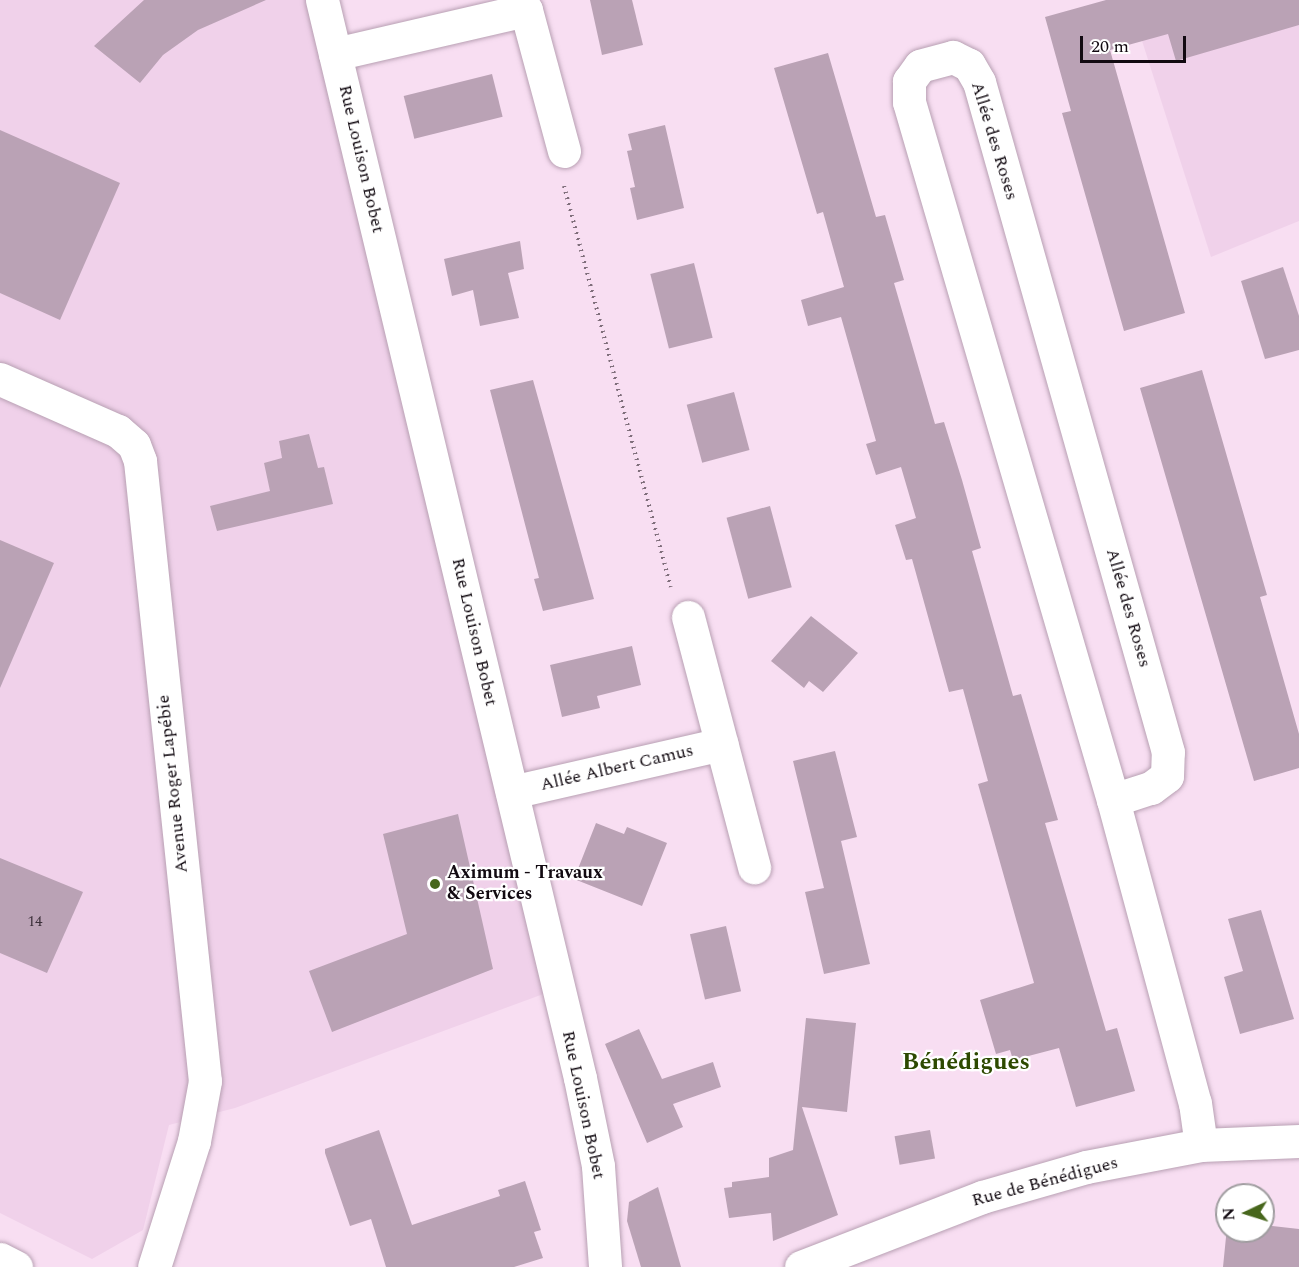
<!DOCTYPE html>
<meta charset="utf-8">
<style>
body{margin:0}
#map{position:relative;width:1299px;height:1267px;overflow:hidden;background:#f8def2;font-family:Spectral,serif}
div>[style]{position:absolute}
.built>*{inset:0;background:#f0d1ea}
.building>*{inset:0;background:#baa2b5;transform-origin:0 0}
.path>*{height:4px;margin-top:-2px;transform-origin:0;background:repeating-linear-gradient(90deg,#7f6e7b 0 1.5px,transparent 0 6px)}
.roads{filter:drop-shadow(0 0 2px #b8a0b3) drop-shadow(0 0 2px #b8a0b3)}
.minor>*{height:33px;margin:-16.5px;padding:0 16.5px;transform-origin:16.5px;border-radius:16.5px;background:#fff}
.dots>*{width:16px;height:16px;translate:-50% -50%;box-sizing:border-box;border:3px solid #fff;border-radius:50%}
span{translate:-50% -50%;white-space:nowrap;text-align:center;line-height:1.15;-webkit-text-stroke:4.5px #fff;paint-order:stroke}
.number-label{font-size:15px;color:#3c303a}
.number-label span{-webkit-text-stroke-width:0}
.street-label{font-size:18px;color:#120a11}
.poi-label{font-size:18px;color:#120a11;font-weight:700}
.left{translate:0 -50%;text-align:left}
.district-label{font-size:24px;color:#2d4900;font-weight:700}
.north{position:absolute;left:1215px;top:1183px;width:60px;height:60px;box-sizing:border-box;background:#fff;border:2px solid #a09da0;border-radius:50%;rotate:266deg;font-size:16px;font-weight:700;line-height:24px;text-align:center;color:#120a11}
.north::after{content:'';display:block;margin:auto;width:21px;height:27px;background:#47661c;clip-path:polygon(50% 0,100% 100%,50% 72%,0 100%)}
.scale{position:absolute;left:1080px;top:36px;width:106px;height:27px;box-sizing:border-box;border:3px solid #120a11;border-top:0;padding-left:8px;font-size:18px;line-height:21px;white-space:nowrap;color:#120a11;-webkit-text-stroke:4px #fff;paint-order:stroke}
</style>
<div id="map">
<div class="built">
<i style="clip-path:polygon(0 0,322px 0,557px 989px,235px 1108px,169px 1125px,143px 1230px,92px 1259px,0 1213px)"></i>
<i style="clip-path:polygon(1129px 0,1299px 0,1299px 221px,1211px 257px)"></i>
</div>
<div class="building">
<i style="clip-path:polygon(144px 0,266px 0,198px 30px,163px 55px,140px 83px,94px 46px)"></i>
<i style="clip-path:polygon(590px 0,632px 0,643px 45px,602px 55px)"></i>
<i style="clip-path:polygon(1106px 0,1299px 0,1299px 25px,1176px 61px,1168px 34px,1110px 50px,1185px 313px,1124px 331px,1062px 113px,1071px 111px,1045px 17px)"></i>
<i style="clip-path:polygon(828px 53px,876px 217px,885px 215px,904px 280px,894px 283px,935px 424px,944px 422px,962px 480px,981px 548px,972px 551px,1013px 696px,1021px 694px,1058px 820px,1045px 823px,1106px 1031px,1117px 1028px,1135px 1091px,1076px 1107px,1059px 1048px,1013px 1060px,1010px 1050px,996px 1054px,980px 1000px,1034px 983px,978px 784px,988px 781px,963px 689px,949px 692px,912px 559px,906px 560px,895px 525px,916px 518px,901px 467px,876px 475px,866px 444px,876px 441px,841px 317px,808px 326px,801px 300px,844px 287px,823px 212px,817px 214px,774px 68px)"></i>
<i style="left:492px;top:74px;width:44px;height:91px;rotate:76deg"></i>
<i style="clip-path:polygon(665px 125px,684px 208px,637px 220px,630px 188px,635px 187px,627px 151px,632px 150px,628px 134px)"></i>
<i style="clip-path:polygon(0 130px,120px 183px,60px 320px,0 293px)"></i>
<i style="clip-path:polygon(520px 241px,524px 269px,508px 273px,519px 318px,480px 326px,473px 290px,452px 296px,444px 259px)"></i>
<i style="left:694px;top:263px;width:77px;height:45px;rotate:76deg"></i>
<i style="clip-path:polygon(1283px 267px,1299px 316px,1299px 350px,1265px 359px,1241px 281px)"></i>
<i style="clip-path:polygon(1202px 370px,1267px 595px,1260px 597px,1299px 734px,1299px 768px,1254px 781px,1140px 388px)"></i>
<i style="clip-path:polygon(533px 380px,594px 599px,543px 611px,534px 579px,539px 578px,490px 390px)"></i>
<i style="left:734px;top:392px;width:60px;height:49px;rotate:75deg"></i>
<i style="clip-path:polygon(309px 434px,318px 468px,324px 467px,333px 504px,217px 531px,210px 506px,270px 491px,264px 463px,282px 458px,279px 441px)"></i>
<i style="left:770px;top:506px;width:84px;height:45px;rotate:75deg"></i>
<i style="clip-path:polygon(0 540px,54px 563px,0 688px)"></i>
<i style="clip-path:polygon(811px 616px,858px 653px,823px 692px,809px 681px,804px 688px,771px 661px)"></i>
<i style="clip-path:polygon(632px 646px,641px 685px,597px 696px,600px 708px,562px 717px,550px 665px)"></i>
<i style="clip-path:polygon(835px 751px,857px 837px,841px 841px,870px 964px,824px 974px,805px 892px,824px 888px,793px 761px)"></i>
<i style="clip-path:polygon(458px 814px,493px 969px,332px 1032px,309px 971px,407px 934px,383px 834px)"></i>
<i style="clip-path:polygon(596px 823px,624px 834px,627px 827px,667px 843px,642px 906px,574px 879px)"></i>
<i style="clip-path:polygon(0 858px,83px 892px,47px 973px,0 953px)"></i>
<i style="clip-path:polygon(1261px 910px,1294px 1019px,1240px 1034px,1224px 977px,1243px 971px,1228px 919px)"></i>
<i style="left:726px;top:926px;width:67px;height:37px;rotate:77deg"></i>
<i style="clip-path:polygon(806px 1018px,856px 1023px,847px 1112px,802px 1107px,838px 1215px,773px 1241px,771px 1213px,729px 1218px,724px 1188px,732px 1187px,732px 1182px,769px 1177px,769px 1158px,793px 1150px)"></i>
<i style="clip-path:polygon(639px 1029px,662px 1079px,713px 1062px,721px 1087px,673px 1104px,683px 1127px,647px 1143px,605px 1044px)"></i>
<i style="clip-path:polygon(379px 1130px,412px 1225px,500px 1196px,498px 1190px,525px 1181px,541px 1230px,534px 1232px,543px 1258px,514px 1267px,386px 1267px,371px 1219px,350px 1226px,325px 1153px,325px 1149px)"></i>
<i style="left:930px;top:1130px;width:29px;height:36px;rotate:80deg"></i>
<i style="clip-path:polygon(658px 1187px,681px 1267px,641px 1267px,627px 1221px,629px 1202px)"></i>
<i style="clip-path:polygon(1263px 1225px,1299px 1229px,1299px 1267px,1223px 1267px,1227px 1227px,1227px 1231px,1263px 1231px)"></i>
</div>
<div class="path">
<i style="left:564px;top:186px;width:415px;rotate:75.1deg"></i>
</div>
<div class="roads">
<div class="minor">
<i style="left:322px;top:0;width:1108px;rotate:76.54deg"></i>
<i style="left:580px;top:1078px;width:90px;rotate:78.4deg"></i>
<i style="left:598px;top:1166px;width:101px;rotate:86deg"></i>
<i style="left:335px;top:54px;width:196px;rotate:-13deg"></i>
<i style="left:526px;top:10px;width:146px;rotate:74.9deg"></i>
<i style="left:0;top:379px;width:129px;rotate:23.8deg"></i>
<i style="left:118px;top:431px;width:21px;rotate:41deg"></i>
<i style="left:134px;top:445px;width:17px;rotate:69deg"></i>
<i style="left:140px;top:461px;width:623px;rotate:84.02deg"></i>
<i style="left:205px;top:1081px;width:61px;rotate:100.4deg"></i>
<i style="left:194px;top:1141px;width:132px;rotate:107.6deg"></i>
<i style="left:688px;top:617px;width:259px;rotate:75.2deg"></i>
<i style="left:512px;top:792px;width:215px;rotate:-12.9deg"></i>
<i style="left:1113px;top:800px;width:40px;rotate:-18deg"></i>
<i style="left:1151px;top:788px;width:20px;rotate:-37deg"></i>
<i style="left:1167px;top:776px;width:24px;rotate:-88deg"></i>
<i style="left:1168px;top:752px;width:696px;rotate:-105.75deg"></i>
<i style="left:979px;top:82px;width:20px;rotate:-120deg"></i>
<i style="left:969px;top:65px;width:18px;rotate:-153deg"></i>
<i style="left:953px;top:57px;width:34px;rotate:165deg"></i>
<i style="left:920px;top:66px;width:19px;rotate:126deg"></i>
<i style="left:909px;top:81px;width:21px;rotate:90deg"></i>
<i style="left:909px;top:102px;width:727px;rotate:73.71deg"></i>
<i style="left:1113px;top:800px;width:314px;rotate:74.9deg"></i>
<i style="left:1195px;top:1103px;width:42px;rotate:81.9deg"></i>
<i style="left:0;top:1259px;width:18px;rotate:27deg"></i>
<i style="left:801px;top:1267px;width:194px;rotate:-21.1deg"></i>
<i style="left:982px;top:1197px;width:108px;rotate:-16.1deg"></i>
<i style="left:1086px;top:1167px;width:117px;rotate:-10.8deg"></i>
<i style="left:1201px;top:1145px;width:98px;rotate:-2.3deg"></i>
</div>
</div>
<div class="dots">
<i style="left:435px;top:884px;background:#47661c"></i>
</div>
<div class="number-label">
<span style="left:35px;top:922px">14</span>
</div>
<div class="street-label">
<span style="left:994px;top:141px;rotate:73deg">Allée des Roses</span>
<span style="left:361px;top:159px;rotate:77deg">Rue Louison Bobet</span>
<span style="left:1128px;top:608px;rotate:74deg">Allée des Roses</span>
<span style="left:474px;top:632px;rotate:77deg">Rue Louison Bobet</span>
<span style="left:617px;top:768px;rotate:-13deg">Allée Albert Camus</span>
<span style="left:173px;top:784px;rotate:-96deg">Avenue Roger Lapébie</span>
<span style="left:583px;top:1105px;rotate:78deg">Rue Louison Bobet</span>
<span style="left:1045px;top:1182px;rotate:-15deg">Rue de Bénédigues</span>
</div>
<div class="poi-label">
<span class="left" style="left:447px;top:884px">Aximum - Travaux<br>&amp; Services</span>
</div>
<div class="district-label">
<span style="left:966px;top:1063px">Bénédigues</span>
</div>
<div class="north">N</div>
<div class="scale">20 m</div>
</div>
